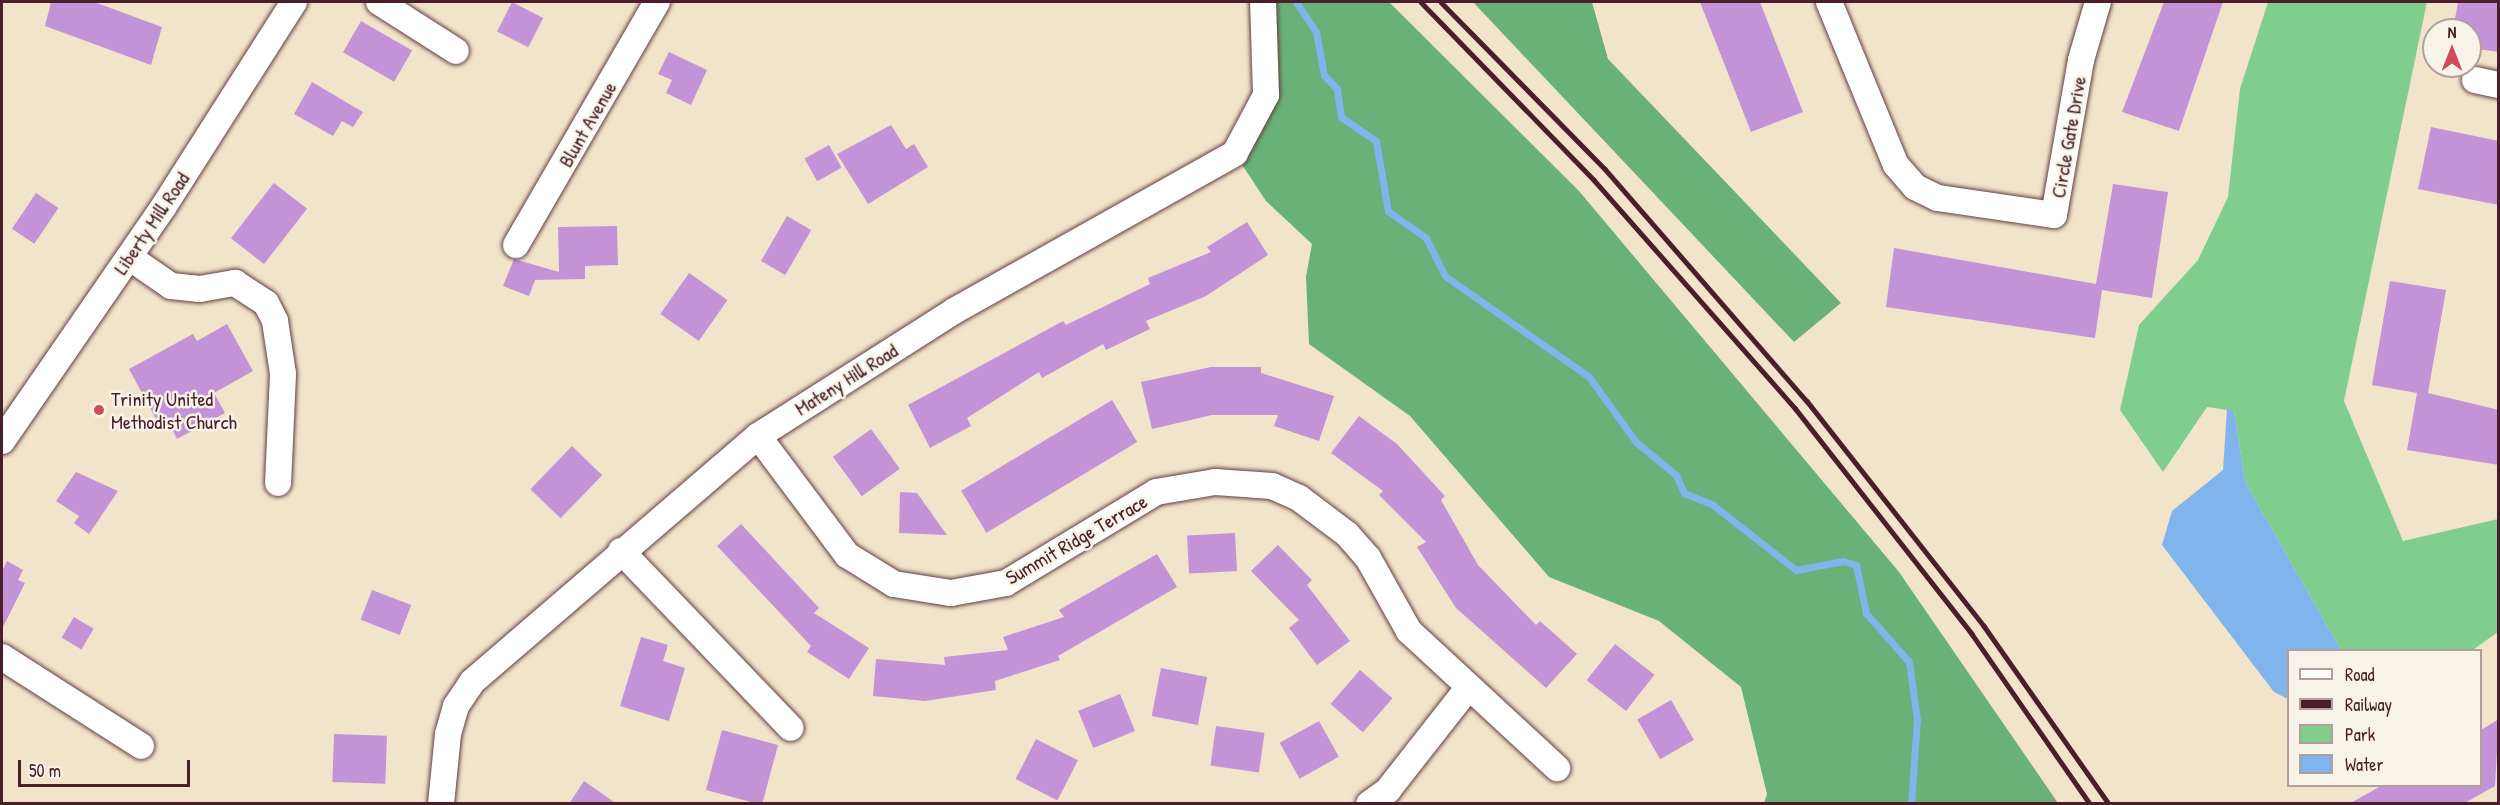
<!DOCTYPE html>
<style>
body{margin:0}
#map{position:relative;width:2500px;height:805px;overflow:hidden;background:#f2e4cb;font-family:"Patrick Hand",sans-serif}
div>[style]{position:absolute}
.green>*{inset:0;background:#80ce8e}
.forest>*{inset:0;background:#68b179}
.water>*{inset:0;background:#7fb4ed}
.stream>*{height:7px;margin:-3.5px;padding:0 3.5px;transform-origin:3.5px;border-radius:3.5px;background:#7fb4ed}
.building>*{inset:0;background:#c294d7;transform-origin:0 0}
.roads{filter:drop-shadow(0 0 2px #633d43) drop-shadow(0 0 2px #633d43)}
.minor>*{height:26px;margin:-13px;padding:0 13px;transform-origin:13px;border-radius:13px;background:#fff}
.rail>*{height:4.5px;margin:-2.25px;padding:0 2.25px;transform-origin:2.25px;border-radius:2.25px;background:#4a1f2b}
.dots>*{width:16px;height:16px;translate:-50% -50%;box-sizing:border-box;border:3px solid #f7f3e8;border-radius:50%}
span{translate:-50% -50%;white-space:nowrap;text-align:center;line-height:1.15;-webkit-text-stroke:5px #f7f3e8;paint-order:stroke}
.street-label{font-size:20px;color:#4a1f2b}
.poi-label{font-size:20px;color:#4a1f2b}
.left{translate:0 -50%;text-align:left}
.frame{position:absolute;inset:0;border:3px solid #4a1f2b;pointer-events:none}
.legend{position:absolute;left:2287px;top:649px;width:195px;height:138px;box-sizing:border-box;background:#f7f3e8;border:2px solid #b29e9c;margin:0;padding:8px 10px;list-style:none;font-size:18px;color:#4a1f2b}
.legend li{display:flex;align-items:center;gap:12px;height:30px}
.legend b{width:30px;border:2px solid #b29e9c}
.north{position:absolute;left:2422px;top:18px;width:60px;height:60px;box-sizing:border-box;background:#f7f3e8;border:2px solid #b29e9c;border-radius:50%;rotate:0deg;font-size:16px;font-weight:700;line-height:24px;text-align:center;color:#4a1f2b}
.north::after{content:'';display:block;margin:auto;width:21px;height:27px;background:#d1495b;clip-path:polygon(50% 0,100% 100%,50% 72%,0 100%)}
.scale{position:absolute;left:18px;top:760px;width:172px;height:27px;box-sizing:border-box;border:3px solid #4a1f2b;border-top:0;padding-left:8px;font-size:18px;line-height:21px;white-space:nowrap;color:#4a1f2b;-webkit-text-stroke:4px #f7f3e8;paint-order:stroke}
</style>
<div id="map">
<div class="green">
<i style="clip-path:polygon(2268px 2px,2427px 2px,2344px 401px,2403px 541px,2498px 519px,2498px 632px,2474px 649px,2341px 650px,2245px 482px,2234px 411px,2207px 407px,2163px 472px,2120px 410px,2139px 325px,2198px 260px,2228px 197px,2240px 89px)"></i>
</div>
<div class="forest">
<i style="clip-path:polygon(1263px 2px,1389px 2px,1579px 191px,1899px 572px,2058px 803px,1764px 803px,1767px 794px,1741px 687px,1659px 621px,1549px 577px,1410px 416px,1309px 344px,1306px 277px,1312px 244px,1266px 201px,1235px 154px,1251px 129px)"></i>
<i style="clip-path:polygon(1473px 2px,1592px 2px,1608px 59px,1841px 303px,1794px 342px)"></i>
</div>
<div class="water">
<i style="clip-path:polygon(2227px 409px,2234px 411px,2245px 482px,2341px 650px,2288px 650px,2288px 699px,2274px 692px,2162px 545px,2172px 511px,2223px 470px)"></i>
</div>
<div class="stream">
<i style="left:1296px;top:2px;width:36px;rotate:56deg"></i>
<i style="left:1316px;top:32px;width:44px;rotate:79.5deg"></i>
<i style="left:1324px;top:75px;width:19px;rotate:47deg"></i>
<i style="left:1337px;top:89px;width:28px;rotate:82deg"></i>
<i style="left:1341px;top:117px;width:42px;rotate:34.4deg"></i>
<i style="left:1376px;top:141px;width:71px;rotate:80.3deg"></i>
<i style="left:1388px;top:211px;width:47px;rotate:35.4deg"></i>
<i style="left:1426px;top:238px;width:42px;rotate:63.4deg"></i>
<i style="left:1445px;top:276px;width:176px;rotate:35deg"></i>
<i style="left:1589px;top:377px;width:80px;rotate:54.1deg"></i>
<i style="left:1636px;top:442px;width:52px;rotate:39.5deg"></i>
<i style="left:1676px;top:475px;width:20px;rotate:66deg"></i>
<i style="left:1684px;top:493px;width:31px;rotate:22deg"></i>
<i style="left:1713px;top:505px;width:105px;rotate:38.1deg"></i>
<i style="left:1796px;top:570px;width:48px;rotate:-10.8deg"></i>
<i style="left:1843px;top:561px;width:14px;rotate:17deg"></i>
<i style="left:1856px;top:565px;width:49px;rotate:78.2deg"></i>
<i style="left:1866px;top:613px;width:65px;rotate:48.7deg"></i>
<i style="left:1909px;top:662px;width:59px;rotate:82.1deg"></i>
<i style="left:1917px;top:720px;width:84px;rotate:94.1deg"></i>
</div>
<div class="building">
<i style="clip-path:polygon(51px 2px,94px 2px,162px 27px,151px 65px,45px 26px)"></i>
<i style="left:512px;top:2px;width:35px;height:33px;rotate:27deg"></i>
<i style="clip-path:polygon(1700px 2px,1760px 2px,1803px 112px,1751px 132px)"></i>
<i style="clip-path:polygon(2164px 2px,2223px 2px,2179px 131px,2122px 112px)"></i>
<i style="clip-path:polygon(2458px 2px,2499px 2px,2499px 52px,2470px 48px,2470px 30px,2453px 30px)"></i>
<i style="left:361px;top:21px;width:59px;height:36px;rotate:30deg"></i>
<i style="clip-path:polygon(669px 52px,707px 70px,691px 105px,666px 93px,672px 80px,658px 74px)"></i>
<i style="clip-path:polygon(312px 82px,363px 112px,353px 127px,342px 121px,333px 136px,294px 114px)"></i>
<i style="clip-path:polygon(891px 125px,906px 149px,914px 144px,928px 167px,868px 204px,837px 154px)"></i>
<i style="clip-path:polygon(2431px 127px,2499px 141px,2499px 205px,2418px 189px)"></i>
<i style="left:829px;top:145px;width:26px;height:28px;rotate:61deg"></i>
<i style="left:274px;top:183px;width:42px;height:70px;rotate:38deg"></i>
<i style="clip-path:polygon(2113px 184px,2168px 192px,2152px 298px,2102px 290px,2095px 338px,1886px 307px,1894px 248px,2096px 284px)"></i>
<i style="left:36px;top:193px;width:27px;height:43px;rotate:34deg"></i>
<i style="left:787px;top:216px;width:28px;height:52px;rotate:30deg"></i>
<i style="clip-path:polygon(1247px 222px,1268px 255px,1206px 296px,1146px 321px,1150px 329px,1106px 350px,1103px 344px,1042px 378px,1039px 372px,967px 418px,971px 426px,930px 448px,908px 405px,1063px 321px,1066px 325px,1150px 284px,1148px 278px,1211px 252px,1207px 247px)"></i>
<i style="clip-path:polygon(617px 226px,618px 265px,585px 266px,585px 279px,535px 280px,529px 296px,503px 286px,514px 259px,559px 272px,558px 227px)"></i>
<i style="left:689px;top:273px;width:47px;height:50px;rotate:35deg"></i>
<i style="clip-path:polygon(2390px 281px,2446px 290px,2428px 393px,2499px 410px,2499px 465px,2407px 450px,2417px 393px,2372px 385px)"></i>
<i style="clip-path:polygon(227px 324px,253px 371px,214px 393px,225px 413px,177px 439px,169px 423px,161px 428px,129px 369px,193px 334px,197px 341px)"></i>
<i style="clip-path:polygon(1211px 367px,1261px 367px,1261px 373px,1334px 396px,1319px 441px,1274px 426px,1278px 415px,1212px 415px,1152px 429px,1141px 382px)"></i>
<i style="left:1112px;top:400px;width:49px;height:176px;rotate:59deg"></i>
<i style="clip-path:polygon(1359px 416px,1397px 444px,1445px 496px,1441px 500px,1478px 565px,1536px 625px,1540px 621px,1577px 654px,1546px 688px,1456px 608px,1417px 547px,1426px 542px,1379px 495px,1383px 491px,1331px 453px)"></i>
<i style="left:871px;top:429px;width:49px;height:47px;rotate:54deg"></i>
<i style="left:572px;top:446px;width:42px;height:60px;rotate:44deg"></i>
<i style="clip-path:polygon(76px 472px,118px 491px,89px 534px,74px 523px,79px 516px,56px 501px)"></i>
<i style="clip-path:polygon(900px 492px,917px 493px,947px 535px,899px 533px)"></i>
<i style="clip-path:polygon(741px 524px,819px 608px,814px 613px,869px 648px,849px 679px,807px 652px,811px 646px,717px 546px)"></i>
<i style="left:1235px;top:533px;width:38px;height:48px;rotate:87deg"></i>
<i style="clip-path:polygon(1278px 545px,1312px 580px,1307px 585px,1350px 641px,1317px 665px,1289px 628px,1299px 620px,1251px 571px)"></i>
<i style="clip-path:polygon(1157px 554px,1177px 587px,1058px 656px,1060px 660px,995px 681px,996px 690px,925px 701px,873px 696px,876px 659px,945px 665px,944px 657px,1008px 650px,1003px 637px,1064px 617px,1059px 610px)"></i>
<i style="clip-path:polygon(7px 561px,23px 570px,18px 580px,25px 583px,2px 629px,2px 571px)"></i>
<i style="left:372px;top:590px;width:42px;height:32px;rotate:21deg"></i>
<i style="left:74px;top:617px;width:23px;height:24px;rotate:31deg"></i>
<i style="clip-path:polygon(641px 637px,668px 645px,663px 661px,685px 668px,669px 721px,620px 706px)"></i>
<i style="left:1615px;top:644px;width:50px;height:46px;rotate:38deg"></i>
<i style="left:1161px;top:668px;width:47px;height:49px;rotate:11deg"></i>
<i style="left:1360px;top:670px;width:43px;height:45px;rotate:41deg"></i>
<i style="left:1120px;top:694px;width:40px;height:45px;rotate:68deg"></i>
<i style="left:1671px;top:700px;width:46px;height:39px;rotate:60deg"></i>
<i style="clip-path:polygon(2499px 719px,2495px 786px,2463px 804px,2349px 804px,2381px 786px,2481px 786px,2481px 730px)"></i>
<i style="left:1319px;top:721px;width:41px;height:45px;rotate:61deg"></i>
<i style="left:1216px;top:726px;width:49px;height:40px;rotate:8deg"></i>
<i style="left:722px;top:730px;width:58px;height:62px;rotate:15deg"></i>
<i style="left:334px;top:734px;width:53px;height:48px;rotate:2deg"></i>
<i style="left:1036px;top:739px;width:47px;height:45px;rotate:27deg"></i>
<i style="clip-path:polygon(584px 781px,617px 804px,569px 804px)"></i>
</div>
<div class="roads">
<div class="minor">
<i style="left:379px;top:2px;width:91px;rotate:32.5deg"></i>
<i style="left:1829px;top:2px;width:176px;rotate:67.7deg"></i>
<i style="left:1896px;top:165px;width:29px;rotate:49deg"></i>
<i style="left:1915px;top:187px;width:25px;rotate:26deg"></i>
<i style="left:1938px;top:198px;width:117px;rotate:8.3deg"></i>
<i style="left:2054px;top:215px;width:157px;rotate:-80.1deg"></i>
<i style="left:2081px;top:60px;width:60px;rotate:-73.7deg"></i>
<i style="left:2475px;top:80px;width:24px;rotate:12deg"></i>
<i style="left:516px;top:245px;width:281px;rotate:-59.9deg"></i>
<i style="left:129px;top:257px;width:51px;rotate:34.6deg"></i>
<i style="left:171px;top:286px;width:29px;rotate:6deg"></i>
<i style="left:200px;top:289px;width:36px;rotate:-10deg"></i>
<i style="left:235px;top:283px;width:37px;rotate:33deg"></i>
<i style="left:266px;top:303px;width:20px;rotate:63deg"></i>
<i style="left:275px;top:321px;width:54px;rotate:81.4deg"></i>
<i style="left:283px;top:374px;width:109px;rotate:92.6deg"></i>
<i style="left:758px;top:436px;width:149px;rotate:53.2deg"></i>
<i style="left:847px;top:555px;width:55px;rotate:31.7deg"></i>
<i style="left:894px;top:584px;width:58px;rotate:9deg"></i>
<i style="left:951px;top:593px;width:56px;rotate:-10.3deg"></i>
<i style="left:1006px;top:583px;width:175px;rotate:-31.2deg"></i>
<i style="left:1156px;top:492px;width:60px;rotate:-9.6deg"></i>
<i style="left:1215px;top:482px;width:57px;rotate:4deg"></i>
<i style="left:1272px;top:486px;width:30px;rotate:24deg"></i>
<i style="left:1299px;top:498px;width:60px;rotate:36.9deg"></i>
<i style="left:1347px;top:534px;width:32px;rotate:49deg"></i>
<i style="left:1368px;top:558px;width:84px;rotate:60.7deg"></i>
<i style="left:1409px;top:631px;width:202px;rotate:42.8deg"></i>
<i style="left:2px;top:441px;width:285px;rotate:-55.4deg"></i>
<i style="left:164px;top:206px;width:242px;rotate:-57.5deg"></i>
<i style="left:621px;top:551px;width:245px;rotate:46.2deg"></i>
<i style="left:2px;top:657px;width:165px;rotate:32.6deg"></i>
<i style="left:441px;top:804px;width:70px;rotate:-84.3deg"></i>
<i style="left:448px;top:734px;width:29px;rotate:-74deg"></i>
<i style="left:456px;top:706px;width:29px;rotate:-56deg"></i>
<i style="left:472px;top:682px;width:377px;rotate:-40.7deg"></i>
<i style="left:758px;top:436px;width:232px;rotate:-32.5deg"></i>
<i style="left:954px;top:311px;width:322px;rotate:-29.3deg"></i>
<i style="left:1235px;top:153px;width:66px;rotate:-61.9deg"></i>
<i style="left:1266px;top:95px;width:93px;rotate:-91.8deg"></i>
<i style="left:1369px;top:804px;width:24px;rotate:-36deg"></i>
<i style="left:1388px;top:790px;width:130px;rotate:-51.9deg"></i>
</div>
</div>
<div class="rail">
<i style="left:1421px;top:2px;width:248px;rotate:45.8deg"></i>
<i style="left:1594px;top:180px;width:304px;rotate:48.6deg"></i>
<i style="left:1795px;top:408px;width:287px;rotate:51.9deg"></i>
<i style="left:1972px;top:634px;width:207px;rotate:55.2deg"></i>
<i style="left:1441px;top:2px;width:234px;rotate:45.5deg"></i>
<i style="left:1605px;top:169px;width:308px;rotate:49deg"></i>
<i style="left:1807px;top:401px;width:286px;rotate:51.8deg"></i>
<i style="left:1984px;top:626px;width:218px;rotate:54.9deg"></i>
</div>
<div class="dots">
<i style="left:99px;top:410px;background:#d1495b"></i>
</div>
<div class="street-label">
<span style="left:587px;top:124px;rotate:-60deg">Blunt Avenue</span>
<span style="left:2068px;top:137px;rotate:-80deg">Circle Gate Drive</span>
<span style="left:151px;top:223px;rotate:-56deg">Liberty Mill Road</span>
<span style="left:846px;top:379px;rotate:-32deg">Mateny Hill Road</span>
<span style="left:1076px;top:539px;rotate:-30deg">Summit Ridge Terrace</span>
</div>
<div class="poi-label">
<span class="left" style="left:111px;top:410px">Trinity United<br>Methodist Church</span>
</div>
<div class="frame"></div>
<ul class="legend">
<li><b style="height:8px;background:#fff"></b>Road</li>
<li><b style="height:8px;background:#4a1f2b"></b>Railway</li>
<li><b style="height:16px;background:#80ce8e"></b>Park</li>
<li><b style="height:16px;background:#7fb4ed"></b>Water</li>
</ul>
<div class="north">N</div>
<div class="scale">50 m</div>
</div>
